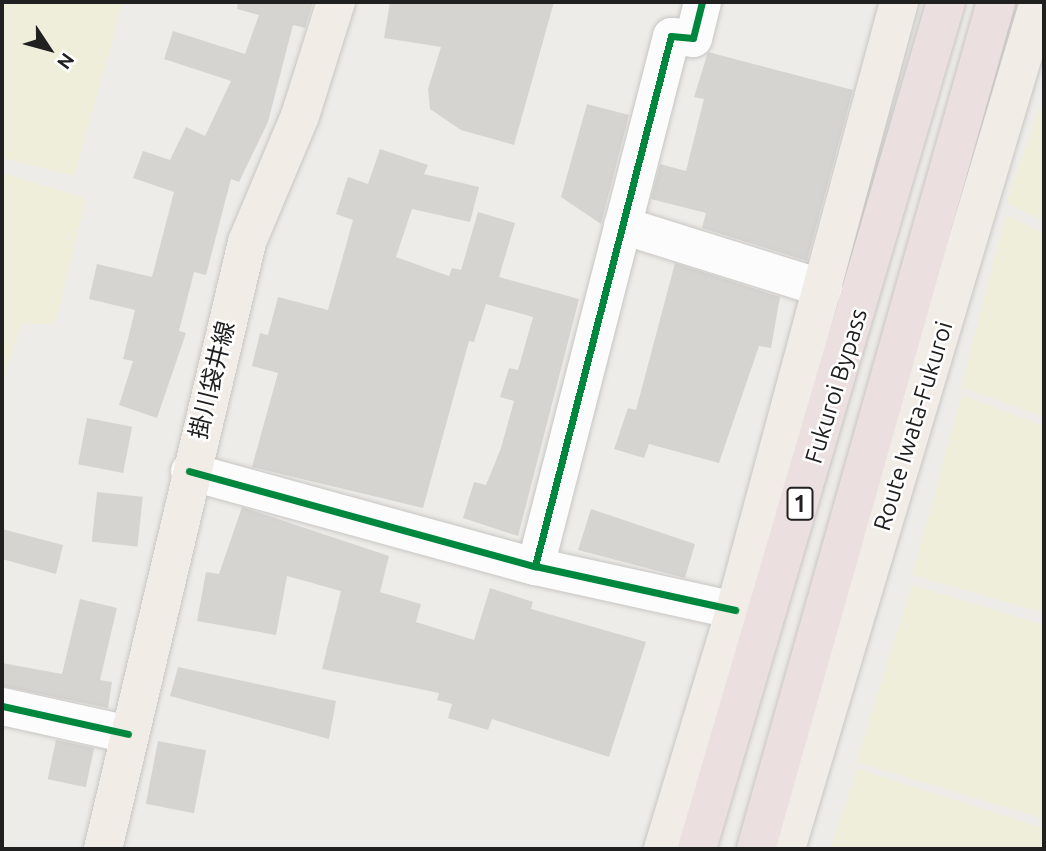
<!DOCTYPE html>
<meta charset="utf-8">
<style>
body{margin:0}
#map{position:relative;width:1046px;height:851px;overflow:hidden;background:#eeece8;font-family:Ubuntu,"Noto Sans JP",sans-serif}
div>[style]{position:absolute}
.farmland>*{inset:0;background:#efeedb}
.building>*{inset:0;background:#d6d4d1;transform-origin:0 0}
.roads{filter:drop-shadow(0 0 2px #c7c6c4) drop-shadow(0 0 2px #c7c6c4)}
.minor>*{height:37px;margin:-18.5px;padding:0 18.5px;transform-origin:18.5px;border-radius:18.5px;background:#fcfcfc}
.major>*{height:38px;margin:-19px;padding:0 19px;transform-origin:19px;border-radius:19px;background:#f1ece5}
.highway>*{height:38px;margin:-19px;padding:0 19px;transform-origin:19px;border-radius:19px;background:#ebdfe0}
.cycleway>*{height:7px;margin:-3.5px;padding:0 3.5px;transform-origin:3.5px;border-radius:3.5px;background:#00873e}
span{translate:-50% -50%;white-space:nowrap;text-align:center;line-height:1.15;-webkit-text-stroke:5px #fff;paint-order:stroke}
.shield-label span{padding:2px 5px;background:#fff;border:2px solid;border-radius:5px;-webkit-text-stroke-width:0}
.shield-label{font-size:23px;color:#202020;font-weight:700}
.street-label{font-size:24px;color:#202020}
.frame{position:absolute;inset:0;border:4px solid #202020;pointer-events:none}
.north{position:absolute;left:14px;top:14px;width:70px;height:70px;-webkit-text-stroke:5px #fff;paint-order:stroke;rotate:126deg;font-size:19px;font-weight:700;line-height:28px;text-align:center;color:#202020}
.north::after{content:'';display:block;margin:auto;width:24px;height:32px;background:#202020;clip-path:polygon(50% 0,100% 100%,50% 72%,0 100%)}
</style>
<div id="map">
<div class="farmland">
<i style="clip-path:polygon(2px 2px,123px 2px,74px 176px,2px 158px)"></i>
<i style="clip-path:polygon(1039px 108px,1044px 110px,1044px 222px,1006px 203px)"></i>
<i style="clip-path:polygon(2px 173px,86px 198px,55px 324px,21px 324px,3px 381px)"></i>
<i style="clip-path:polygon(1006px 215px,1044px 233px,1044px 417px,961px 387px)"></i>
<i style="clip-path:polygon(962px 395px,1044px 426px,1044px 613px,912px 575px)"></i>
<i style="clip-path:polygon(912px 585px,1044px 625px,1044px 819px,856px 762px)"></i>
<i style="clip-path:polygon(857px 769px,1044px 828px,1044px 849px,830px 849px)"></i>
</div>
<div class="building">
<i style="clip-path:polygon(238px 2px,313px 2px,305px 28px,293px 25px,268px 122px,239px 182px,231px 179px,206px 275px,194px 272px,179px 331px,186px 333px,157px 418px,119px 405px,133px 361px,123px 359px,135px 310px,89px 299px,97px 264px,152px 277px,174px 192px,133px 178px,143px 151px,170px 160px,186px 127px,205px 136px,231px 81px,164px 59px,173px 31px,245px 54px,259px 15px,237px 9px)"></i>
<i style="clip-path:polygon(390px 2px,554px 2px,514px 145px,461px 130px,430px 109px,428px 89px,441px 47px,384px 38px)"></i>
<i style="clip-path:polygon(708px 52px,853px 90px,807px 261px,702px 228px,706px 213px,651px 199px,660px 164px,686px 171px,704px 99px,694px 97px)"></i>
<i style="clip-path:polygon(587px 104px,629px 115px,601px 224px,561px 197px)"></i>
<i style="clip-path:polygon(380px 149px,428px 165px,424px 174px,479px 187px,470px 222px,412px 209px,396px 257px,449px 276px,452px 268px,461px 270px,478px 212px,515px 223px,499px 277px,579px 299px,518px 536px,463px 518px,474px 482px,486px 485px,501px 448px,514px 401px,500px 397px,509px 368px,518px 370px,533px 317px,486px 304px,474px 342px,469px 341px,423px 508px,252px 467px,278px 373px,252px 366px,260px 333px,268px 335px,278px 297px,328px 310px,353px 220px,336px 214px,348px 177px,368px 184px)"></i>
<i style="clip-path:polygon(675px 263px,780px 297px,771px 348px,759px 346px,719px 463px,649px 444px,644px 458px,614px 449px,628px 408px,636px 410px)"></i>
<i style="left:87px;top:418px;width:46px;height:47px;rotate:11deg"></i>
<i style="left:97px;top:492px;width:46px;height:50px;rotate:6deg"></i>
<i style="clip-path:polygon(242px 507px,389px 556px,380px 592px,421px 604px,416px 622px,474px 640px,490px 588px,533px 602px,531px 609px,646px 642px,609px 757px,492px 719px,488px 730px,448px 718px,452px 704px,437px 700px,439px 693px,322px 669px,341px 591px,287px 576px,276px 635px,197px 621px,206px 572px,219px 574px)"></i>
<i style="clip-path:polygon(591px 509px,695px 544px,685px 578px,578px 550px)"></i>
<i style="clip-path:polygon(2px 529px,63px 545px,56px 574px,2px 559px)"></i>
<i style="clip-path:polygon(80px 599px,117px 608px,100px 680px,112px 682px,108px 708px,2px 686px,2px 663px,62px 674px)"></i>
<i style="clip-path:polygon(178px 667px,336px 701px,329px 739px,170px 696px)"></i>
<i style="left:56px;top:740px;width:39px;height:40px;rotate:12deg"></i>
<i style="left:158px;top:741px;width:49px;height:64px;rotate:11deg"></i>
</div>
<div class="roads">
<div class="minor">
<i style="left:622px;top:225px;width:211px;rotate:17.4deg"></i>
<i style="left:189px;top:471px;width:359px;rotate:15.4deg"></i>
<i style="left:535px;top:566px;width:205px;rotate:12.4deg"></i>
<i style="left:535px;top:566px;width:547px;rotate:-75.61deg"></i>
<i style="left:671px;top:36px;width:22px;rotate:5deg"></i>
<i style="left:693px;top:38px;width:37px;rotate:-76deg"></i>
<i style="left:2px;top:706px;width:129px;rotate:12.5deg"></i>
</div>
<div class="major">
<i style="left:103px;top:849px;width:624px;rotate:-76.65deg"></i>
<i style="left:247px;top:242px;width:137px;rotate:-67.2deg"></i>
<i style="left:300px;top:116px;width:120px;rotate:-72.5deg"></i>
<i style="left:663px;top:849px;width:250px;rotate:-73.2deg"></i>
<i style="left:735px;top:610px;width:630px;rotate:-74.9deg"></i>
<i style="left:786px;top:849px;width:884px;rotate:-73.37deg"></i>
</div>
<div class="highway">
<i style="left:697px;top:849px;width:883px;rotate:-73.62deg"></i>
<i style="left:756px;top:849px;width:880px;rotate:-74.18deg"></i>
</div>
</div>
<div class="cycleway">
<i style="left:189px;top:471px;width:359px;rotate:15.4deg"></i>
<i style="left:535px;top:566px;width:205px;rotate:12.4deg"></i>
<i style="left:535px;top:566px;width:547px;rotate:-75.61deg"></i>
<i style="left:671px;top:36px;width:22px;rotate:5deg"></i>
<i style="left:693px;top:38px;width:37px;rotate:-76deg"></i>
<i style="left:2px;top:706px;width:129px;rotate:12.5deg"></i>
</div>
<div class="shield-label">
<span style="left:800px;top:504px">1</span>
</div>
<div class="street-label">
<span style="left:212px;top:380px;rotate:-76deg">掛川袋井線</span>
<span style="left:836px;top:386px;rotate:-73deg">Fukuroi Bypass</span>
<span style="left:913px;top:426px;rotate:-73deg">Route Iwata-Fukuroi</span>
</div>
<div class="frame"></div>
<div class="north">N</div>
</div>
